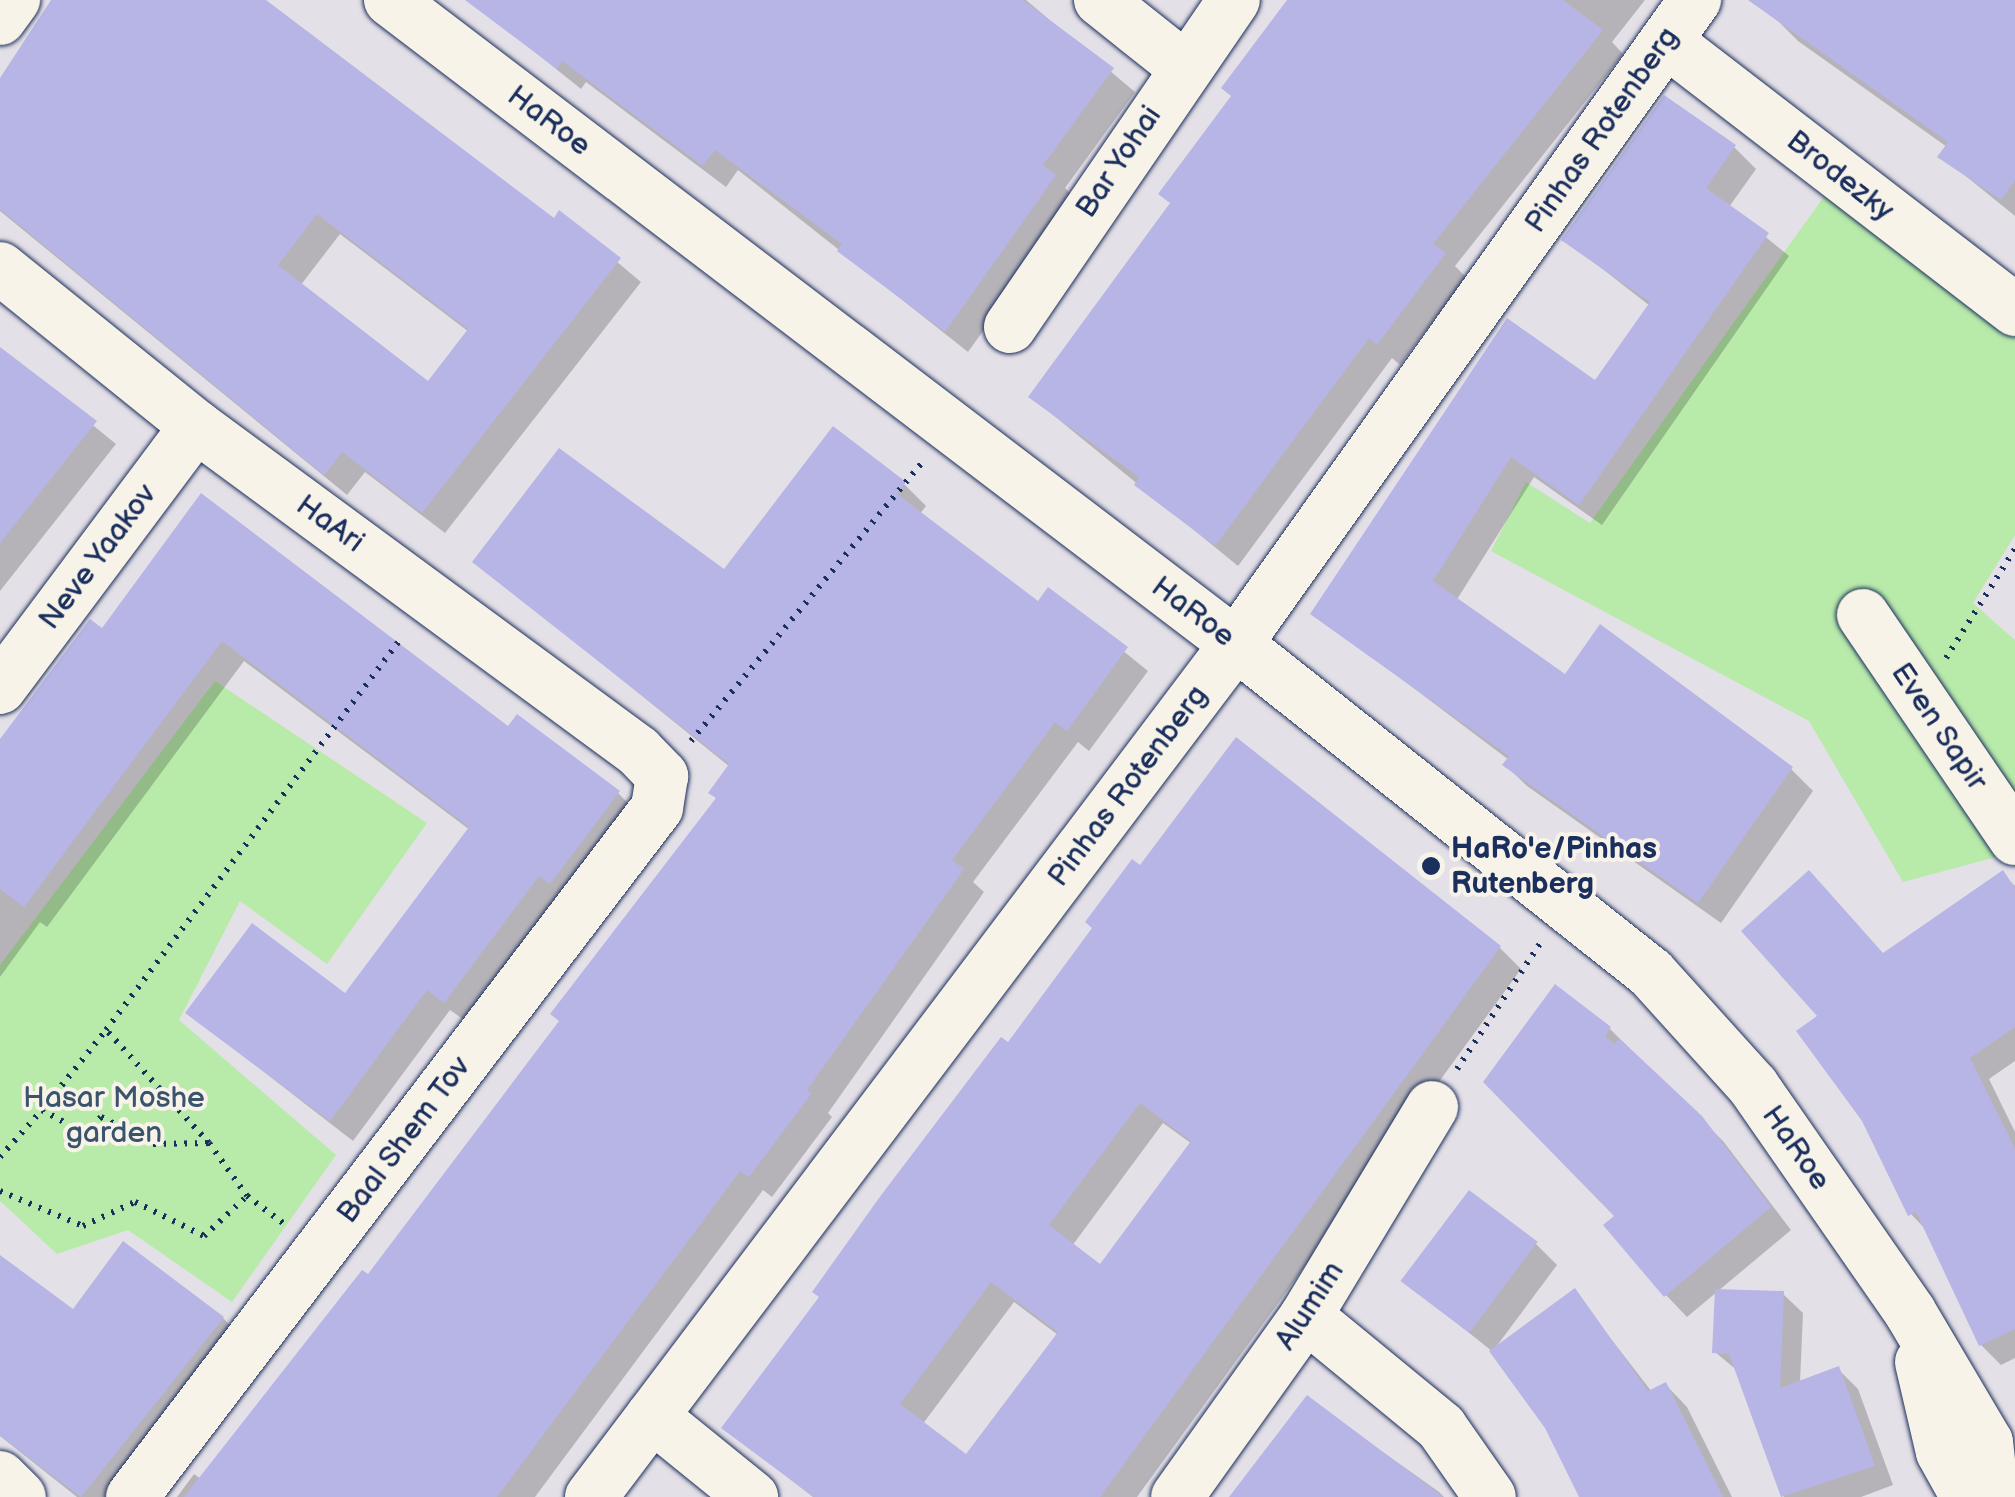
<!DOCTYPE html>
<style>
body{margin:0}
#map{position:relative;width:2015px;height:1497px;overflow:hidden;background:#e4e0e7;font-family:"Balsamiq Sans",sans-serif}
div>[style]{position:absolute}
.green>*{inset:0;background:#b8eaaa}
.shadow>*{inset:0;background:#0003}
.building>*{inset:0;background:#b7b5e6;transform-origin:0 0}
.path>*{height:6px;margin-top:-3px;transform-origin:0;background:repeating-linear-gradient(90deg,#1b2f5e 0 2.5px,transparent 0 10.5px)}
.roads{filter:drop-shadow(0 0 2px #1b2f5e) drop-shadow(0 0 2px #1b2f5e)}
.minor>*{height:52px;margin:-26px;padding:0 26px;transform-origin:26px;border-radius:26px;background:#f7f3e8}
.dots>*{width:28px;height:28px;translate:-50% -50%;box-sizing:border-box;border:5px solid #f7f3e8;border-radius:50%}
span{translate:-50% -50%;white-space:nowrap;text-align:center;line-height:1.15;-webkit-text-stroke:8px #f7f3e8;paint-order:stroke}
.street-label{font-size:30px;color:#1b2f5e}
.poi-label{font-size:30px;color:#1b2f5e;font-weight:700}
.left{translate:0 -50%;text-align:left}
.park-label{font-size:30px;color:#3a546d}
</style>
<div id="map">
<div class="green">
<i style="clip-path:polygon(1828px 191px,2015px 331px,2015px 535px,1973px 603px,2015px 640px,2015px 852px,1903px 882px,1809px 721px,1491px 551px,1526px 482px,1590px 523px)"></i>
<i style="clip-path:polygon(215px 681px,427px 823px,327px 964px,240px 901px,179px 1020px,336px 1155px,232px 1302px,128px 1230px,57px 1254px,0 1201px,0 965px)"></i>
</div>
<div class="shadow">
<i style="clip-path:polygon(evenodd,58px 0,260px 0,554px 221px,560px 214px,641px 282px,445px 533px,365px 472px,347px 495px,0 211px,0 79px,58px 0,340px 234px,469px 332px,428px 384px,300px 286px,340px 234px)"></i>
<i style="clip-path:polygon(494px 0,1026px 0,1135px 92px,1065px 188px,1077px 200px,968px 352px,738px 170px,726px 187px,586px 82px,581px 89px,490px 16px)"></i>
<i style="clip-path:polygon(1300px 0,1645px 0,1612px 42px,1623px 54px,1455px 266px,1466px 277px,1400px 365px,1392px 358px,1238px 566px,1031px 397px,1172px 205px)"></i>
<i style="clip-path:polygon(1779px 0,2015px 0,2015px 216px,1941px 156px,1947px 147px,1798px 41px,1770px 13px)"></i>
<i style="clip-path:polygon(1734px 147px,1756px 169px,1729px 207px,1789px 256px,1602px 525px,1534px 477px,1456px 601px,1566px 678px,1791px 769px,1813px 791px,1721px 923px,1527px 786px,1505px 765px,1509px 760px,1314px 613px,1596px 384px,1650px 306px,1564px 239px)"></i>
<i style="clip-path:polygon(5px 354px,116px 444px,0 591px,0 360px)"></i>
<i style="clip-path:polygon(904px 484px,926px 506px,919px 515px,1038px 604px,1048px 590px,1148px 671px,1089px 751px,1078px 742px,973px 882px,984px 892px,828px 1113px,832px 1117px,772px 1197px,763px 1190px,535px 1497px,177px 1497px,194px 1474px,201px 1479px,369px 1278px,561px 1022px,718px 799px,730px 767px,475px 561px,724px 573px)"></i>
<i style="clip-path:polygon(202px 497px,508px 730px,618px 793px,640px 815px,467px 1022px,450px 1010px,353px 1141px,188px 1013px,346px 996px,470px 830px,244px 661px,47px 927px,40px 922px,0 977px,0 743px,102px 631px)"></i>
<i style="clip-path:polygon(evenodd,1141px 868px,1500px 948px,1521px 969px,1137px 1497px,813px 1497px,724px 1428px,1141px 868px,1163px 1123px,1192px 1144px,1101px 1267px,1072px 1246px,1163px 1123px,1141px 868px,1014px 1302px,1058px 1335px,966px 1458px,922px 1425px,1014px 1302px)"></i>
<i style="clip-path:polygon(2002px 873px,2015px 886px,2015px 1061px,1989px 1079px,2015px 1132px,2015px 1358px,2001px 1365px,1981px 1345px,1928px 1232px,1911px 1214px,1820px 1016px,1884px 955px)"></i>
<i style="clip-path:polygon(1609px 1028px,1723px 1141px,1791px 1230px,1687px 1317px,1666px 1295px,1617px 1216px,1486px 1082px)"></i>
<i style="clip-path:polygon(1535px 1243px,1557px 1265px,1496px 1347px,1574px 1291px,1652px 1392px,1666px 1385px,1687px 1407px,1732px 1497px,1581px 1497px,1547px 1427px,1493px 1352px,1404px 1281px)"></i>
<i style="clip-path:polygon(0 1258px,74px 1313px,223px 1318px,244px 1340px,121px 1497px,77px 1497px,0 1436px)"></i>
<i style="clip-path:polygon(1783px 1294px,1803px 1313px,1800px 1383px,1838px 1369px,1858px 1389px,1893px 1485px,1861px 1497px,1784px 1497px,1739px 1372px,1715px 1352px)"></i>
<i style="clip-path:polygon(1307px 1398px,1439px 1492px,1444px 1497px,1233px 1497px)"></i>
</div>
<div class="building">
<i style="clip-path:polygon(evenodd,51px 0,266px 0,554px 218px,559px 210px,621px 258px,422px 513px,342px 452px,324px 475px,0 209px,0 78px,51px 0,317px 214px,468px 329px,428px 381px,278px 265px,317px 214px)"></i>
<i style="clip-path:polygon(465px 0,1023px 0,1114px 68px,1043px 165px,1056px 175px,945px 332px,837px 251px,842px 244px,715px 150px,703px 166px,562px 61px,557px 69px)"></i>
<i style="clip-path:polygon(1287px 0,1563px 0,1603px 30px,1433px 244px,1446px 253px,1377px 345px,1369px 338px,1215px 546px,1134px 485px,1139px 477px,1028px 397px,1170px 203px,1158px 194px,1231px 96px,1221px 88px)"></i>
<i style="clip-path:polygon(1748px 0,2015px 0,2015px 180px,2001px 200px,1937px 157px,1948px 142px)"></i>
<i style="clip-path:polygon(1664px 95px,1736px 145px,1706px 188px,1769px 233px,1579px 505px,1511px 457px,1433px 581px,1565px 674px,1600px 624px,1793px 767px,1698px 903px,1502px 765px,1509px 756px,1310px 614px,1507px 318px,1595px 380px,1650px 302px,1561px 240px)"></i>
<i style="clip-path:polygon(0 347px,97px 421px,0 543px)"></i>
<i style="clip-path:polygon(833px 426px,906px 482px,897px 494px,1038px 601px,1048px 587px,1128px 647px,1067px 731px,1055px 722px,952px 860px,964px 869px,807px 1090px,812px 1093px,749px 1177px,740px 1171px,497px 1497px,184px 1497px,362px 1270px,368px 1274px,559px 1021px,550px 1014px,716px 798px,708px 793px,729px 764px,472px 562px,559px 448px,724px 569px)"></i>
<i style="clip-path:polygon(201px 493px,508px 726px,517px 714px,620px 791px,550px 884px,539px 876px,444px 1003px,427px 990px,330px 1121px,185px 1013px,252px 923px,345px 993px,469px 827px,222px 641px,24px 907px,0 889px,0 739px,90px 619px,102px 628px)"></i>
<i style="clip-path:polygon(evenodd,1236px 737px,1501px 946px,1100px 1497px,814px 1497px,721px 1428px,819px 1297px,812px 1292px,879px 1198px,1001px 1037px,1008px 1042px,1092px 928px,1085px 922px,1132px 859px,1140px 865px,1236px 737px,1140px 1103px,1191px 1141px,1100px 1264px,1049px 1225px,1140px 1103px,1236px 737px,991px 1282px,1058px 1332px,966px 1454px,900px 1404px,991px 1282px)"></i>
<i style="clip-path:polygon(1809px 870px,1883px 953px,2003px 870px,2015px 888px,2015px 1027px,1970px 1058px,2015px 1149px,2015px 1329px,1979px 1346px,1916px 1212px,1908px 1216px,1862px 1121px,1796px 1031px,1817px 1016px,1741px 931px)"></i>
<i style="clip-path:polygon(1555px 984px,1611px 1027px,1605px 1036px,1614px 1044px,1620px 1039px,1702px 1116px,1771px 1207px,1664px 1297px,1603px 1225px,1614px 1216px,1483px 1082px)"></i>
<i style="left:1469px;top:1190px;width:86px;height:114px;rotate:37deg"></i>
<i style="clip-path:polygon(123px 1241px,224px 1317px,81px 1497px,0 1436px,0 1255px,73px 1309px)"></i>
<i style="clip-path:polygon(1575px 1288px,1648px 1391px,1666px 1382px,1723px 1497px,1579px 1497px,1545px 1428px,1489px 1351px)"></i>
<i style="clip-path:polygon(1715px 1289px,1784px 1291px,1780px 1388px,1839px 1366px,1875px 1466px,1781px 1497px,1729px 1354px,1712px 1353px)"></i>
<i style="clip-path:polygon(1307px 1395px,1443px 1497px,1229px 1497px)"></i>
</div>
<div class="path">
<i style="left:1946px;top:658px;width:129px;rotate:-57.7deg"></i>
<i style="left:691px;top:741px;width:363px;rotate:-50.3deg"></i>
<i style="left:1457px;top:1069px;width:152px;rotate:-56.5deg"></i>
<i style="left:42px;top:1110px;width:102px;rotate:-51.3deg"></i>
<i style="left:209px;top:1143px;width:153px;rotate:-132.3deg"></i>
<i style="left:106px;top:1030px;width:493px;rotate:-53deg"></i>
<i style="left:0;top:1157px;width:63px;rotate:-48.2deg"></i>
<i style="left:42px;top:1110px;width:48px;rotate:28.7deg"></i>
<i style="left:84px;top:1133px;width:23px;rotate:-43deg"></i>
<i style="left:101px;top:1117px;width:59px;rotate:27.4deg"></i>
<i style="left:153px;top:1144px;width:56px;rotate:-1deg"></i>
<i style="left:209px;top:1143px;width:65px;rotate:54.4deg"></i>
<i style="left:0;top:1191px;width:90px;rotate:22.9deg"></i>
<i style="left:83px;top:1226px;width:57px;rotate:-24.8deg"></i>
<i style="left:135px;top:1202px;width:77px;rotate:26.2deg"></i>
<i style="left:204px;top:1236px;width:59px;rotate:-42.9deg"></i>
<i style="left:247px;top:1196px;width:45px;rotate:36.9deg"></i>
</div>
<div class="roads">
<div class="minor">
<i style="left:390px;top:0;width:1063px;rotate:37.28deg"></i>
<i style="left:1236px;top:644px;width:530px;rotate:38.41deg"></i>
<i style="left:1651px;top:973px;width:152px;rotate:47.9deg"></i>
<i style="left:1753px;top:1086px;width:275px;rotate:55.2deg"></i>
<i style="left:1910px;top:1312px;width:151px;rotate:59.4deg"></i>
<i style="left:1987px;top:1442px;width:55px;rotate:83.8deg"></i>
<i style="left:1100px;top:0;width:106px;rotate:38.5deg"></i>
<i style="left:0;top:19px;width:24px;rotate:-54deg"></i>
<i style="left:1666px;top:41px;width:441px;rotate:37.6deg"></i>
<i style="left:0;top:268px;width:252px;rotate:38.9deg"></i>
<i style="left:196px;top:426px;width:549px;rotate:36.33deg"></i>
<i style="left:638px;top:751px;width:35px;rotate:46deg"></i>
<i style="left:662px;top:776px;width:32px;rotate:99deg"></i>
<i style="left:657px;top:808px;width:866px;rotate:127.31deg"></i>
<i style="left:1010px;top:327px;width:396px;rotate:-55.6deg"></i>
<i style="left:1863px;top:615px;width:271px;rotate:55.8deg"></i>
<i style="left:0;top:688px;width:327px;rotate:-53.2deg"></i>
<i style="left:1306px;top:1316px;width:175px;rotate:39.4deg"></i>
<i style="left:1441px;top:1427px;width:85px;rotate:55deg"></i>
<i style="left:1921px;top:1362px;width:92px;rotate:76.9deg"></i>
<i style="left:1942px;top:1452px;width:51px;rotate:60.9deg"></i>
<i style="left:652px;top:1416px;width:129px;rotate:39deg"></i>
<i style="left:0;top:1477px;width:28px;rotate:45deg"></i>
<i style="left:591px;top:1497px;width:1069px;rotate:-52.91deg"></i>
<i style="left:1236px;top:644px;width:791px;rotate:-54.52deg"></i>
<i style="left:1177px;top:1497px;width:222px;rotate:-54.5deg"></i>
<i style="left:1306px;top:1316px;width:244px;rotate:-58.9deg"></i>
</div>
</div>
<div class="dots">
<i style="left:1431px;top:866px;background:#1b2f5e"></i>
</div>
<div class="street-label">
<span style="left:549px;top:121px;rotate:37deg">HaRoe</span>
<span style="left:1602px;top:130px;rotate:-55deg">Pinhas Rotenberg</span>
<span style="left:1119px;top:162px;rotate:-56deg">Bar Yohai</span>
<span style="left:1840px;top:176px;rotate:38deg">Brodezky</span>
<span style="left:330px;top:524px;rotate:36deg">HaAri</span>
<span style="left:98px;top:557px;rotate:-53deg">Neve Yaakov</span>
<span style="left:1193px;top:612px;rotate:37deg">HaRoe</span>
<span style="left:1939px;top:727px;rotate:56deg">Even Sapir</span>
<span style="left:1128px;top:786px;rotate:-53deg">Pinhas Rotenberg</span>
<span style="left:404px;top:1140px;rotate:-53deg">Baal Shem Tov</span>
<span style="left:1796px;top:1148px;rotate:55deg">HaRoe</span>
<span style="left:1310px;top:1306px;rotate:-57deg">Alumim</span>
</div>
<div class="poi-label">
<span class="left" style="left:1451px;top:866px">HaRo'e/Pinhas<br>Rutenberg</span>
</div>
<div class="park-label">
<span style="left:114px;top:1115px">Hasar Moshe<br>garden</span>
</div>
</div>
